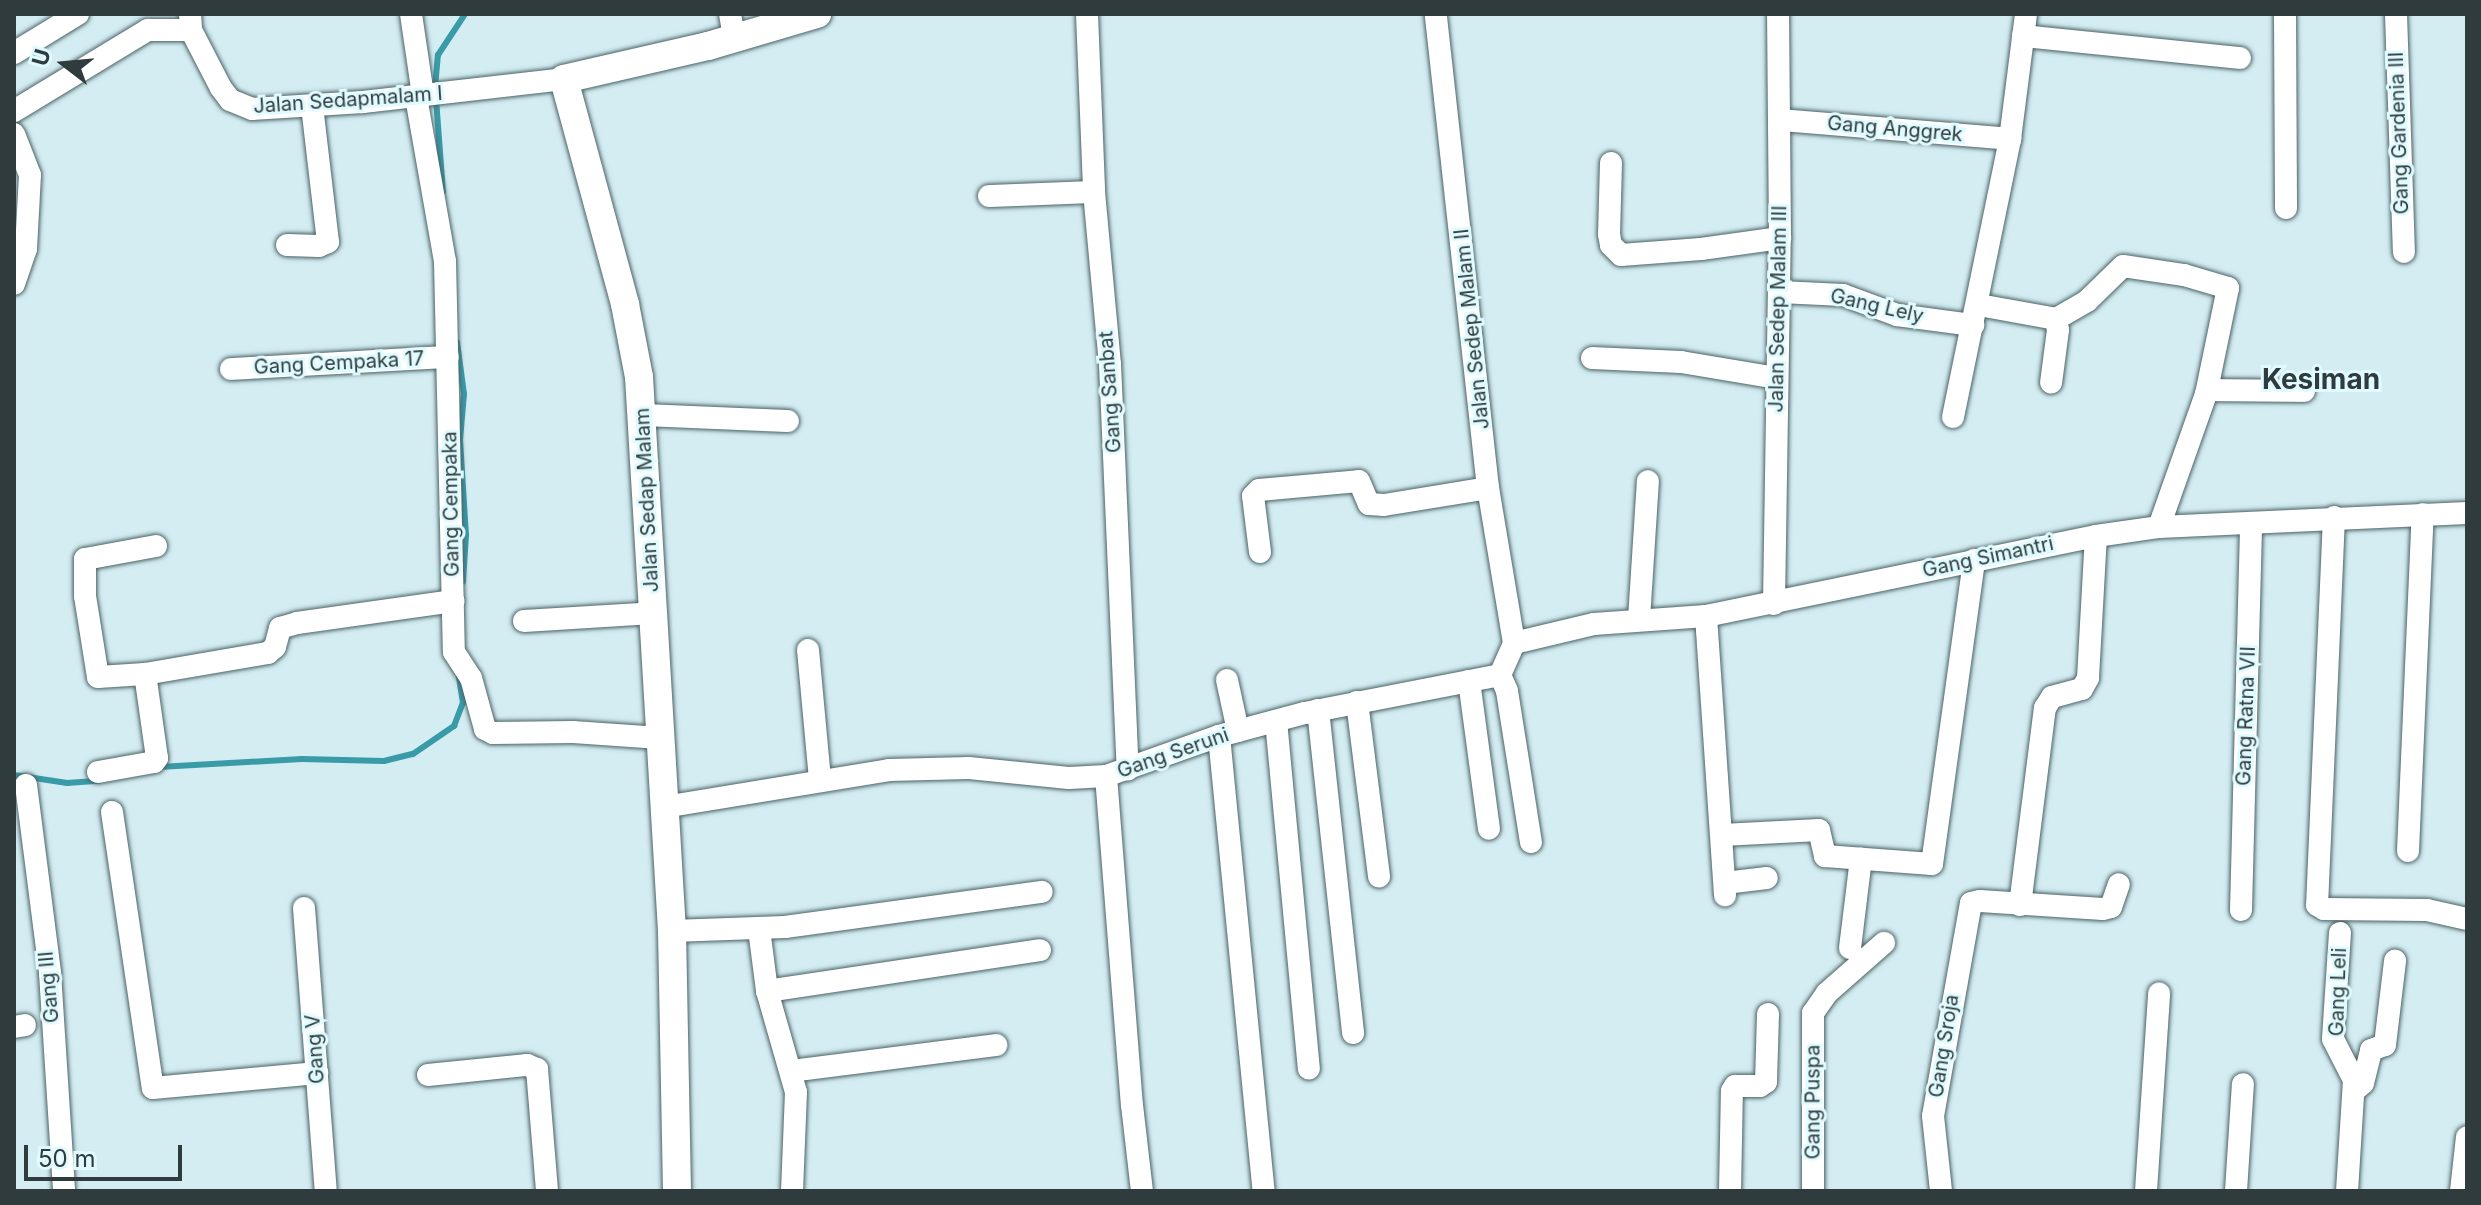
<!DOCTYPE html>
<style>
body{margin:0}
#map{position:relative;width:2481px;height:1205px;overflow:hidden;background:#d3edf2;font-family:Inter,sans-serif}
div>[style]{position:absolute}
.stream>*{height:6px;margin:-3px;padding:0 3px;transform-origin:3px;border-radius:3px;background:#399aa8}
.roads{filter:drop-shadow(0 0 2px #4b6266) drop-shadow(0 0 2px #4b6266)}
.minor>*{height:22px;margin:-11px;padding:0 11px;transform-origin:11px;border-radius:11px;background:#fff}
.tertiary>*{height:28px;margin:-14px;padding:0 14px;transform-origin:14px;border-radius:14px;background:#fff}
span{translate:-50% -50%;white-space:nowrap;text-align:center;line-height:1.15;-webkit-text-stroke:6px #e0fbff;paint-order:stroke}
.street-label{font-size:20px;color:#303b3d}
.district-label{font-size:28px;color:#303b3d;font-weight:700}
.frame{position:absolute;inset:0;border:16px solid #303b3d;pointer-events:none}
.north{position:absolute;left:24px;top:24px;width:80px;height:80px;-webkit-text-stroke:6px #e0fbff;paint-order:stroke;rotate:286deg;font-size:22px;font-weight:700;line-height:32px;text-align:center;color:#303b3d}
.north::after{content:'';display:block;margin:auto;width:28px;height:36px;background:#303b3d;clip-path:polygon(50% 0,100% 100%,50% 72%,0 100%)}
.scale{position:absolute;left:24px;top:1145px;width:158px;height:36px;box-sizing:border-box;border:4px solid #303b3d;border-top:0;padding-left:10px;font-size:24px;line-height:28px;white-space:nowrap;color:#303b3d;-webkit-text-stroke:6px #e0fbff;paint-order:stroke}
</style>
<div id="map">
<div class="stream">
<i style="left:435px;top:88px;width:33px;rotate:-85deg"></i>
<i style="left:438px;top:55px;width:49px;rotate:-56.6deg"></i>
<i style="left:436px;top:99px;width:93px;rotate:85.7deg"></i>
<i style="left:457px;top:342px;width:52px;rotate:82.3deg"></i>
<i style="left:464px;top:394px;width:46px;rotate:95deg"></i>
<i style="left:460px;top:440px;width:95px;rotate:86.4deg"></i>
<i style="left:466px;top:535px;width:47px;rotate:93.7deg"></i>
<i style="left:159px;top:767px;width:143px;rotate:-3.2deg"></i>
<i style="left:302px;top:759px;width:82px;rotate:1.4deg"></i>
<i style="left:384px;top:761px;width:30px;rotate:-14deg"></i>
<i style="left:413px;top:754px;width:50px;rotate:-34.3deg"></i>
<i style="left:454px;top:726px;width:25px;rotate:-69deg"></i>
<i style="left:463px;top:703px;width:26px;rotate:-99deg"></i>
<i style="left:14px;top:775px;width:54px;rotate:8.6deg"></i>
<i style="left:67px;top:783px;width:31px;rotate:-4deg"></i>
</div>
<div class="roads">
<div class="minor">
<i style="left:190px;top:14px;width:16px;rotate:86deg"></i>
<i style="left:191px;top:30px;width:65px;rotate:62.7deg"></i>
<i style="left:221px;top:88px;width:15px;rotate:53deg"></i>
<i style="left:230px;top:100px;width:24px;rotate:22deg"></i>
<i style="left:252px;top:109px;width:111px;rotate:-3.6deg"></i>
<i style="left:363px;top:102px;width:202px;rotate:-6.5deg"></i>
<i style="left:411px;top:14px;width:82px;rotate:81.6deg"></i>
<i style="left:730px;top:14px;width:23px;rotate:80deg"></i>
<i style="left:1087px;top:14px;width:178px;rotate:87.7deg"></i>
<i style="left:1094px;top:192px;width:173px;rotate:84.7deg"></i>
<i style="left:1110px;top:364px;width:406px;rotate:87.5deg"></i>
<i style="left:2285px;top:14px;width:194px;rotate:89.7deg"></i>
<i style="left:2396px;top:14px;width:238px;rotate:88.1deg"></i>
<i style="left:2023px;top:36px;width:218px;rotate:5.8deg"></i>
<i style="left:14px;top:53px;width:75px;rotate:-31.4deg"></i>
<i style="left:416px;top:97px;width:167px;rotate:80deg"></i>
<i style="left:445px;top:261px;width:391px;rotate:88.7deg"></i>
<i style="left:454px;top:652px;width:31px;rotate:57deg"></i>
<i style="left:471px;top:678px;width:53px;rotate:74.6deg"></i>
<i style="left:485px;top:729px;width:9px;rotate:27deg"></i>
<i style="left:493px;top:733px;width:80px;rotate:-0.7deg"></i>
<i style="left:573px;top:732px;width:87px;rotate:3.9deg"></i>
<i style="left:14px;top:111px;width:157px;rotate:-31.2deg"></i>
<i style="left:148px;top:30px;width:43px"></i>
<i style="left:1781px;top:120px;width:230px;rotate:4.7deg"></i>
<i style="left:14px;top:134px;width:44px;rotate:68.7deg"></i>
<i style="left:30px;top:175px;width:74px;rotate:93.1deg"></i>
<i style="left:26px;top:249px;width:37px;rotate:109deg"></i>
<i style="left:1611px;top:163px;width:71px;rotate:91.6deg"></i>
<i style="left:1609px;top:234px;width:11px;rotate:80deg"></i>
<i style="left:1611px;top:245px;width:14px;rotate:45deg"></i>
<i style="left:1621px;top:255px;width:80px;rotate:-4.3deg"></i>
<i style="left:1701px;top:249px;width:80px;rotate:-7.9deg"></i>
<i style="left:989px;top:196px;width:105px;rotate:-2.2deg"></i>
<i style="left:287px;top:245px;width:32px;rotate:2deg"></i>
<i style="left:319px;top:246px;width:10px;rotate:-24deg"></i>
<i style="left:328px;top:242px;width:137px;rotate:-96.7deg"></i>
<i style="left:1780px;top:292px;width:63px;rotate:2.7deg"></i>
<i style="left:1843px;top:295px;width:58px;rotate:20.3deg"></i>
<i style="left:1897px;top:315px;width:77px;rotate:7.5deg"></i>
<i style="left:1979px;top:305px;width:78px;rotate:10.3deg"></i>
<i style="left:2056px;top:319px;width:11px;rotate:80deg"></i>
<i style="left:2058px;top:330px;width:53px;rotate:97.5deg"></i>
<i style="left:2056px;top:319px;width:36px;rotate:-30deg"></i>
<i style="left:2087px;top:301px;width:50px;rotate:-44.2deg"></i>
<i style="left:2123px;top:266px;width:62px;rotate:8.4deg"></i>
<i style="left:2184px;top:275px;width:46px;rotate:16.5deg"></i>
<i style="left:2228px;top:288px;width:108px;rotate:101.7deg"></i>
<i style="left:2206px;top:394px;width:141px;rotate:109.5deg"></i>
<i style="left:1592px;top:358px;width:89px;rotate:2.6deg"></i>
<i style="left:1681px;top:362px;width:97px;rotate:9.5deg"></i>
<i style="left:231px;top:369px;width:217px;rotate:-3.2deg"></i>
<i style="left:2206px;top:394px;width:7px;rotate:-34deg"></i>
<i style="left:2212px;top:390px;width:92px;rotate:0.6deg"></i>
<i style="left:643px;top:415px;width:145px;rotate:2.4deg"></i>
<i style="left:1953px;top:417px;width:284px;rotate:-78.4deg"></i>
<i style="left:2010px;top:139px;width:126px;rotate:-82.7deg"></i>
<i style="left:2334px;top:517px;width:388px;rotate:92.5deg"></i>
<i style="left:2317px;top:905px;width:8px;rotate:30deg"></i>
<i style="left:2324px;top:909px;width:103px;rotate:0.6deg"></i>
<i style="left:2427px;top:910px;width:41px;rotate:12.7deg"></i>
<i style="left:156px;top:546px;width:72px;rotate:169.6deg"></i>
<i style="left:85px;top:559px;width:37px;rotate:90deg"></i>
<i style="left:85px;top:596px;width:82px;rotate:80.9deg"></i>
<i style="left:98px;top:677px;width:47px;rotate:-3.7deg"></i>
<i style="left:145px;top:674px;width:125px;rotate:-9.7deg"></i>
<i style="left:268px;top:653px;width:9px;rotate:-41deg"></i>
<i style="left:275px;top:647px;width:20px;rotate:-75deg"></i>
<i style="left:280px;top:628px;width:18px;rotate:-16deg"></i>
<i style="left:297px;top:623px;width:158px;rotate:-8deg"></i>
<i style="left:1260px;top:552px;width:56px;rotate:-97.1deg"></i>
<i style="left:1253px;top:496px;width:8px;rotate:-45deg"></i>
<i style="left:1259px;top:490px;width:100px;rotate:-5.1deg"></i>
<i style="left:1359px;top:481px;width:25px;rotate:67deg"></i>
<i style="left:1369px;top:504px;width:15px;rotate:4deg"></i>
<i style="left:1384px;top:505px;width:105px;rotate:-9.3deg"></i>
<i style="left:1774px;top:604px;width:366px;rotate:-89.1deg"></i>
<i style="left:1780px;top:238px;width:224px;rotate:-90.5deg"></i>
<i style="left:1706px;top:616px;width:280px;rotate:86.1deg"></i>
<i style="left:1639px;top:619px;width:138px;rotate:-86.3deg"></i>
<i style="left:524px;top:621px;width:129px;rotate:-3.5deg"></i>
<i style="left:1514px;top:643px;width:82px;rotate:-13.4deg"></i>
<i style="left:1594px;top:624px;width:112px;rotate:-4.1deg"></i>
<i style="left:1706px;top:616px;width:398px;rotate:-11.6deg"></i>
<i style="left:2096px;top:536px;width:64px;rotate:-8.1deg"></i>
<i style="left:2159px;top:527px;width:308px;rotate:-2.6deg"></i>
<i style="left:808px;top:650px;width:131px;rotate:84.7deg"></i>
<i style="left:1500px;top:675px;width:17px;rotate:66deg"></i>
<i style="left:1507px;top:691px;width:153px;rotate:81deg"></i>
<i style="left:1227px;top:680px;width:52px;rotate:77.8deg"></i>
<i style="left:1469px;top:681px;width:149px;rotate:82.3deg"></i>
<i style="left:1357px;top:702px;width:176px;rotate:82.8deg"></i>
<i style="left:1318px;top:710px;width:325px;rotate:83.8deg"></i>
<i style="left:1276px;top:721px;width:349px;rotate:84.6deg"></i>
<i style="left:1219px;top:736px;width:457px;rotate:84.4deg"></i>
<i style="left:98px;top:772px;width:57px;rotate:-10.1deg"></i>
<i style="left:154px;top:762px;width:5px;rotate:-53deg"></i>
<i style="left:157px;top:758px;width:85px;rotate:-98.1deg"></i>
<i style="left:1106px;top:776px;width:330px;rotate:85.5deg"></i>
<i style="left:1132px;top:1105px;width:87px;rotate:83.4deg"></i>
<i style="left:26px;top:785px;width:190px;rotate:82.7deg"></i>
<i style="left:50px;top:973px;width:218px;rotate:86.3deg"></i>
<i style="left:664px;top:807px;width:228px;rotate:-9.3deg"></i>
<i style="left:889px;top:770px;width:80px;rotate:-1.4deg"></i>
<i style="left:969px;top:768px;width:100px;rotate:5.7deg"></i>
<i style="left:1069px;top:778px;width:37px;rotate:-3deg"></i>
<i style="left:1106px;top:776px;width:120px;rotate:-19.5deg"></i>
<i style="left:1219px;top:736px;width:89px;rotate:-15deg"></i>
<i style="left:1305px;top:713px;width:199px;rotate:-11deg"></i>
<i style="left:1500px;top:675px;width:35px;rotate:-66deg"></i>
<i style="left:1514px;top:643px;width:157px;rotate:-99.5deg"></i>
<i style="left:1488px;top:488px;width:477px;rotate:-96.3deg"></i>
<i style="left:112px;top:812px;width:279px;rotate:81.6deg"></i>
<i style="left:153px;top:1088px;width:165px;rotate:-5.2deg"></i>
<i style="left:1722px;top:835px;width:97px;rotate:-3deg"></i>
<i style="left:1819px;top:830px;width:27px;rotate:77deg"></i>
<i style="left:1825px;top:856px;width:107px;rotate:4.3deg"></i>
<i style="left:1932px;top:864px;width:307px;rotate:-82.1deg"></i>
<i style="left:2408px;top:851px;width:337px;rotate:-87.5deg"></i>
<i style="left:1725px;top:883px;width:42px;rotate:-6.8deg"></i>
<i style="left:2020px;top:905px;width:199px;rotate:-82.8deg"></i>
<i style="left:2045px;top:708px;width:13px;rotate:-58deg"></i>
<i style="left:2052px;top:697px;width:31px;rotate:-15deg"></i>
<i style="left:2082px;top:689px;width:13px;rotate:-61deg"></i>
<i style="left:2088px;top:678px;width:142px;rotate:-86.8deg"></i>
<i style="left:304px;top:908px;width:284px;rotate:85.6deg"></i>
<i style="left:2241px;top:910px;width:387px;rotate:-88.5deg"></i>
<i style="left:759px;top:929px;width:63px;rotate:82.6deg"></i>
<i style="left:767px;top:991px;width:105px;rotate:74deg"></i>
<i style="left:796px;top:1092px;width:99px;rotate:92.3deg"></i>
<i style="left:672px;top:931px;width:113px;rotate:-2deg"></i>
<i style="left:785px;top:927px;width:259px;rotate:-7.8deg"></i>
<i style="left:2340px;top:933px;width:106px;rotate:93.8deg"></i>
<i style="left:2333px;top:1039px;width:46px;rotate:62.9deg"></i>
<i style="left:2354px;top:1080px;width:111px;rotate:93.6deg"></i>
<i style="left:1850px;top:948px;width:90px;rotate:-83deg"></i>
<i style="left:767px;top:991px;width:276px;rotate:-8.5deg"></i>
<i style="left:14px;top:1027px;width:11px;rotate:-10deg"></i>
<i style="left:791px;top:1071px;width:207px;rotate:-7.2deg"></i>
<i style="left:428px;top:1075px;width:100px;rotate:-5.8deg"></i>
<i style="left:527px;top:1065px;width:11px;rotate:22deg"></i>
<i style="left:537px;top:1069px;width:122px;rotate:85.3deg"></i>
<i style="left:2354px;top:1091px;width:12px;rotate:-42deg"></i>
<i style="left:2363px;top:1083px;width:34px;rotate:-76deg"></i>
<i style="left:2371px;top:1050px;width:15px;rotate:-20deg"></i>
<i style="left:2385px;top:1045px;width:85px;rotate:-83.2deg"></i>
<i style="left:1730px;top:1191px;width:100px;rotate:-88.9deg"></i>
<i style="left:1732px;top:1091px;width:6px;rotate:-59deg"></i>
<i style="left:1735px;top:1086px;width:25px"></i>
<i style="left:1760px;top:1086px;width:7px;rotate:-34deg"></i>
<i style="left:1766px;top:1082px;width:68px;rotate:-88.3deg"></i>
<i style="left:1813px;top:1191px;width:178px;rotate:-90deg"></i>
<i style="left:1813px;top:1013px;width:24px;rotate:-55deg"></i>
<i style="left:1827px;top:993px;width:76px;rotate:-41.3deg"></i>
<i style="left:1941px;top:1191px;width:75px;rotate:-96.1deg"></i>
<i style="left:1933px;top:1116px;width:216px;rotate:-79.9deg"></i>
<i style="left:1971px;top:903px;width:9px;rotate:-13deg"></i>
<i style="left:1980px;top:901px;width:123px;rotate:3.7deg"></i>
<i style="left:2103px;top:909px;width:8px;rotate:-14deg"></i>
<i style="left:2111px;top:907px;width:24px;rotate:-71deg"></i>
<i style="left:2146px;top:1191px;width:198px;rotate:-86.2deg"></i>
<i style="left:2236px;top:1191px;width:107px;rotate:-86.3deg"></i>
<i style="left:2461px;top:1191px;width:54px;rotate:-83.7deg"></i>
</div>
<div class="tertiary">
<i style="left:677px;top:1191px;width:260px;rotate:-91.1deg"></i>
<i style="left:672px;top:931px;width:555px;rotate:-93.41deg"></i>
<i style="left:639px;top:377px;width:74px;rotate:-100.9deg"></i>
<i style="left:625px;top:304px;width:233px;rotate:-105.2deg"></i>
<i style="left:564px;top:79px;width:148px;rotate:-12.9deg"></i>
<i style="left:708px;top:46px;width:114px;rotate:-16.4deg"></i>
</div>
</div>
<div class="street-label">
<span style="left:348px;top:100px;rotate:-4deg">Jalan Sedapmalam I</span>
<span style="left:1895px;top:129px;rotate:5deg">Gang Anggrek</span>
<span style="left:2399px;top:133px;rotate:-92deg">Gang Gardenia III</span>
<span style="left:1877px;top:306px;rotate:13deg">Gang Lely</span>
<span style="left:1778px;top:309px;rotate:-89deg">Jalan Sedep Malam III</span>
<span style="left:1472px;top:329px;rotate:-96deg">Jalan Sedep Malam II</span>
<span style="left:339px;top:363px;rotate:-3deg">Gang Cempaka 17</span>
<span style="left:1110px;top:392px;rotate:-94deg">Gang Sanbat</span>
<span style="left:647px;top:500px;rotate:-93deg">Jalan Sedap Malam</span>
<span style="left:451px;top:504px;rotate:-91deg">Gang Cempaka</span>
<span style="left:1988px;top:557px;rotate:-12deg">Gang Simantri</span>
<span style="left:2246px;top:716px;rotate:-88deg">Gang Ratna VII</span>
<span style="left:1173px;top:753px;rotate:-19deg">Gang Seruni</span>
<span style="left:49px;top:987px;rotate:-95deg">Gang III</span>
<span style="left:2338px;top:992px;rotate:-88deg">Gang Leli</span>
<span style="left:1944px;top:1046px;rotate:-81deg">Gang Sroja</span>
<span style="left:315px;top:1049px;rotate:-94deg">Gang V</span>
<span style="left:1813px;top:1102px;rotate:-90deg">Gang Puspa</span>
</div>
<div class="district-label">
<span style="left:2321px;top:379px">Kesiman</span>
</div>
<div class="frame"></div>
<div class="north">U</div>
<div class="scale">50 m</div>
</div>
